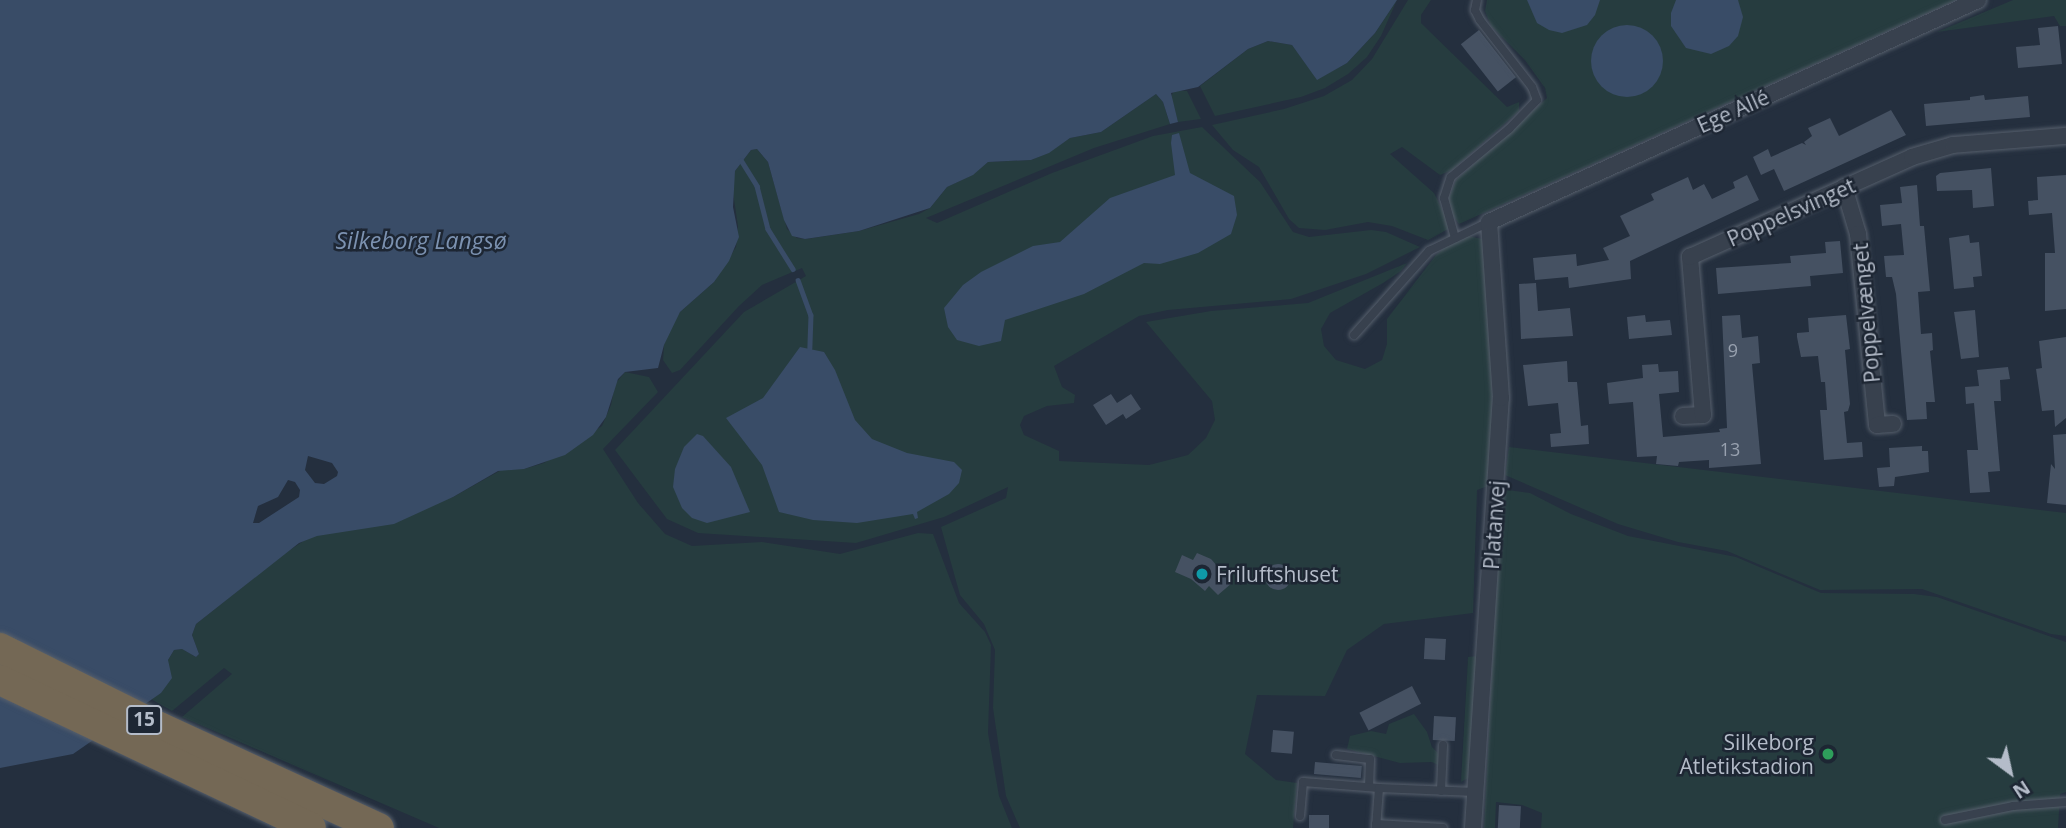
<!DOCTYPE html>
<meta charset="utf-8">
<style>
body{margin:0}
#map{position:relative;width:2066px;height:828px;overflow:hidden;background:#242f3e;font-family:"Open Sans",sans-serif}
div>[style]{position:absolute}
.green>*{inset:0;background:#263c3f}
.water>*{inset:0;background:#394c67}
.round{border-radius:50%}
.stream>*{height:4.5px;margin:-2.25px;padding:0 2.25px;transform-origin:2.25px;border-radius:2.25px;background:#394c67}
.building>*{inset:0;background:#455162;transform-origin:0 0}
.roads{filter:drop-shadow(0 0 2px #565f6c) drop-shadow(0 0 2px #565f6c)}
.lane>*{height:8px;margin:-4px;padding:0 4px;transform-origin:4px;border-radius:4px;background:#38414e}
.street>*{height:16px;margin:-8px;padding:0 8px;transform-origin:8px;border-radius:8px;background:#38414e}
.highway>*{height:30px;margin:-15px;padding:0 15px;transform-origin:15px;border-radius:15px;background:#746855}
.dots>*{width:19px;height:19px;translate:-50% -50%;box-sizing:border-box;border:4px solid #1d2633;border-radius:50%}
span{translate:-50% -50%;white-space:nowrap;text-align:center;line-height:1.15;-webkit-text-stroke:5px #1d2633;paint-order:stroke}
.number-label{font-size:18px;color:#98a1af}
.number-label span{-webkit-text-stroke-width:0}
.shield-label span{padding:2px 5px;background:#1d2633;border:2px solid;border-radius:5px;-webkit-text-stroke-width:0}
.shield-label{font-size:19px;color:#b4bcc9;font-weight:700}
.street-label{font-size:21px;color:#b4bcc9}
.poi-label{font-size:21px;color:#b4bcc9}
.left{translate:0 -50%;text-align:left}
.right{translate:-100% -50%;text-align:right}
.water-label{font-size:23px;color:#7c92b1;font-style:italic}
.north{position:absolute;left:1975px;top:737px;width:70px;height:70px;-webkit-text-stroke:5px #1d2633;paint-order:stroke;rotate:147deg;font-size:19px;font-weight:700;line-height:28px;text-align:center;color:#b4bcc9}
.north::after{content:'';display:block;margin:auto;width:24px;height:32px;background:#b4bcc9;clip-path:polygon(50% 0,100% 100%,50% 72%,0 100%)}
</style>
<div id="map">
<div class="green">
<i style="clip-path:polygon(1397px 0,1381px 36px,1367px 57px,1348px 74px,1325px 88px,1301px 97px,1215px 116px,1200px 86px,1248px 49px,1268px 41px,1292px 45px,1317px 79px,1347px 63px,1375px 33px)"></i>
<i style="clip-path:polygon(1408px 0,1431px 0,1421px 15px,1421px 23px,1507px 107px,1519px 102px,1519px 111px,1452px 170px,1440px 175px,1402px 147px,1390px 154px,1434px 193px,1442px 209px,1450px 228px,1428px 240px,1392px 226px,1368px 222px,1325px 230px,1299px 228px,1289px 219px,1259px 167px,1233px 150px,1212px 125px,1284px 109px,1324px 96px,1352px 80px,1372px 59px)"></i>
<i style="clip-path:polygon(1487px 0,1956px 0,1459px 224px,1451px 213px,1449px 198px,1456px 180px,1547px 98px,1545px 88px,1525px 60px,1491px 26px,1485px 11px)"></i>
<i style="clip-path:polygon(2013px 0,2066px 0,2066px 26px,2060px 26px,2054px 16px,1937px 32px)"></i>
<i style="clip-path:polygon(1174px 90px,1187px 91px,1201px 119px,1178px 122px,1171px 97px)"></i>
<i style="clip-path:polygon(1156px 94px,1163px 102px,1170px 124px,1094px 148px,926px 218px,937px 223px,1052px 173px,1153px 136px,1202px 127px,1260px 182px,1293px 232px,1309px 237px,1371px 230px,1386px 232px,1420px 247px,1366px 274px,1291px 299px,1168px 310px,1139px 316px,1054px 366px,1062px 387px,1075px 395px,1074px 403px,1047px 406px,1024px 416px,1020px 425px,1024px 435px,1059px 451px,1059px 461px,1149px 465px,1188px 455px,1206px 438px,1215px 420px,1212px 401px,1146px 322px,1211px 311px,1308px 303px,1407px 263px,1401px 271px,1383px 283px,1330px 313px,1321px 329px,1324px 346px,1336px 360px,1365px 369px,1382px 360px,1387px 344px,1387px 319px,1436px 255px,1451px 242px,1468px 236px,1482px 239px,1490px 313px,1494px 431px,1491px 485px,1477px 490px,1473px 613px,1384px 624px,1347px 650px,1325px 696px,1257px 695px,1245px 754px,1276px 780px,1297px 783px,1293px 828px,1020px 828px,1006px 796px,997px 735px,993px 708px,995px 650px,984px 624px,960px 595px,941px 527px,1006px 498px,1008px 487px,944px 517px,856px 543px,698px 533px,667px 519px,615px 450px,744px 312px,806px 276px,802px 268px,762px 285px,739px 306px,680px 370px,672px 373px,663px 360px,664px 345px,673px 322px,680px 312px,714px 282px,736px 247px,738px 226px,732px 186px,735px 171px,751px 150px,757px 149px,768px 162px,787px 229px,797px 238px,806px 239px,859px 231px,919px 214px,930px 208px,947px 187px,972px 175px,988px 162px,1031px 160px,1048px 153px,1070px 138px,1101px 132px)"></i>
<i style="clip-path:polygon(625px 372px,649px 377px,658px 392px,603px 449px,638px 503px,665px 534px,692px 546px,762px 542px,840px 554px,918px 533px,933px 534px,959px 603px,985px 632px,991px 645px,988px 733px,999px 796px,1012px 828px,439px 828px,182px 717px,232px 674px,224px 668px,172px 711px,151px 699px,161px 693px,168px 660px,174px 650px,182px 649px,196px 657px,199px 654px,192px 635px,196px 624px,284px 554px,308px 538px,453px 497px,503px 469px,524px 469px,544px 463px,602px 426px,611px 405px,615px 384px)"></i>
<i style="clip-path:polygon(1509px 447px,2066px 513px,2066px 636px,2051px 634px,1922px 589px,1820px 590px,1727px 551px,1678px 542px,1618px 524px,1505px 475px)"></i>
<i style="clip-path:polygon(1501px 489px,1530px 493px,1571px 514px,1628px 536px,1736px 557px,1821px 593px,1914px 594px,1937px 597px,2066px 642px,2066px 792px,2060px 794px,2058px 828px,1541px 828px,1542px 813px,1522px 805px,1496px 802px,1495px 828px,1484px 828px)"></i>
<i style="clip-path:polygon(1478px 656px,1470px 777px,1461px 782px,1468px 657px)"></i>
<i style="clip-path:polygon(1414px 714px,1427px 732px,1432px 747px,1441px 756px,1438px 765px,1432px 762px,1400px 763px,1347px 749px,1350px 736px,1371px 731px,1386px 734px,1389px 724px)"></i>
</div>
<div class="water">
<i style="clip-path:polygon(evenodd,0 0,1397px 0,1375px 33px,1347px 63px,1317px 80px,1292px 45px,1268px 41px,1248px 49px,1198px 87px,1171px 93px,1178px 122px,1170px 124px,1163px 102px,1156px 94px,1101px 132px,1070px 138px,1049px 153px,1031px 160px,988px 162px,973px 175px,947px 187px,930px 208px,859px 231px,805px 239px,792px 236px,784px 220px,768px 162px,757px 149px,751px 150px,735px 171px,733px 207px,739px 237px,729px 261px,714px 282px,680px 312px,664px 345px,658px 368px,625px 372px,618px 379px,606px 417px,593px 435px,565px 455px,524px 469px,498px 471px,453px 497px,394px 524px,317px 536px,299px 543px,196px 624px,192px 635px,199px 654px,196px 657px,182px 649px,174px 650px,168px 660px,172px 678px,161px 693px,73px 754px,0 768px,0 0,308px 456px,332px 463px,338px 472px,337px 476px,324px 484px,315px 483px,305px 470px,308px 456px,0 0,288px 480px,295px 482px,300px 490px,299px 497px,259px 523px,253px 523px,258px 506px,278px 497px,288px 480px)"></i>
<i style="clip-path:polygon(1527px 0,1600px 0,1595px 15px,1587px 25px,1562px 33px,1549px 30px,1537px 23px)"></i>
<i style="clip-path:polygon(1676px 0,1738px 0,1743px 17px,1738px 36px,1729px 46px,1711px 54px,1686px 48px,1671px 26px,1671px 13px)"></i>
<i class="round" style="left:1591px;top:25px;width:72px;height:72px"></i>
<i style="clip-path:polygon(1179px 133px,1190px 173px,1234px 196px,1237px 215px,1231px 234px,1198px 253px,1160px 264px,1144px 263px,1084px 294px,1005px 320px,1001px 341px,979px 346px,957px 340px,948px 327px,944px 308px,963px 285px,981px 272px,1033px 246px,1060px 242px,1110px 198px,1175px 175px,1171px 143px,1172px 135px)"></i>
<i style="clip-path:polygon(800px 347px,824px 352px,835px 370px,855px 420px,872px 439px,907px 453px,954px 462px,962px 470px,959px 483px,949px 494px,917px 512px,918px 518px,915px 519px,913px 514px,857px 523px,813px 520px,779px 512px,762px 465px,726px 418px,763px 398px)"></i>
<i style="clip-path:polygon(697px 434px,703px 436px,731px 467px,750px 512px,707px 523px,692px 518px,682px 508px,673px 487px,675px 469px,684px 447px)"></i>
</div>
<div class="stream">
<i style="left:741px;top:160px;width:31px;rotate:58deg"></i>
<i style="left:757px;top:186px;width:44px;rotate:75.7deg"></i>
<i style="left:768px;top:229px;width:47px;rotate:58deg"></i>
<i style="left:798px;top:280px;width:37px;rotate:70deg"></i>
<i style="left:811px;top:315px;width:33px;rotate:92deg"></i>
</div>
<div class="building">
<i style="clip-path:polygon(2058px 26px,2062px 64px,2018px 68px,2016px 47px,2040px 45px,2038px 28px)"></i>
<i style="left:1479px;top:30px;width:60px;height:23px;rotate:52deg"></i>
<i style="clip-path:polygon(1984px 95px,1985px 100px,2028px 96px,2030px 117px,1926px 126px,1924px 104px,1970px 100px,1970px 97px)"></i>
<i style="clip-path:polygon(1891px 110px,1906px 135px,1784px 191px,1774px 169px,1761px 175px,1753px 157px,1768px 149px,1771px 157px,1802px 143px,1806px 145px,1804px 142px,1812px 136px,1808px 128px,1830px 118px,1839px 136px)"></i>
<i style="clip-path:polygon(1991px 168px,1994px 206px,1973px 208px,1972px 190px,1937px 191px,1936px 176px,1940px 173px)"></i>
<i style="clip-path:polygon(1747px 175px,1759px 200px,1630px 261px,1631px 279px,1569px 288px,1568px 277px,1535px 280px,1533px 258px,1576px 254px,1577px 266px,1609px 260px,1603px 248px,1630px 236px,1620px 216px,1654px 200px,1651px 194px,1688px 177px,1693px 190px,1704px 184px,1712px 199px,1735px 188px,1733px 182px)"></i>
<i style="clip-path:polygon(2066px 175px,2066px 309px,2045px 311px,2045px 253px,2055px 253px,2052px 213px,2029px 215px,2028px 201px,2038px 200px,2037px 177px)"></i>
<i style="clip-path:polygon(1917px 185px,1920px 226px,1924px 226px,1930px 291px,1918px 292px,1921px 334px,1932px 333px,1933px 350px,1930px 351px,1935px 402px,1926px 402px,1927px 419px,1907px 420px,1896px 294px,1892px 277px,1886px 277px,1884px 256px,1904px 255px,1901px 224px,1882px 226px,1880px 205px,1902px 203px,1900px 187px)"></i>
<i style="clip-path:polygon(1969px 235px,1970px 243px,1979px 242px,1982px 276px,1973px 277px,1974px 287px,1954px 289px,1949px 238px)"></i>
<i style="clip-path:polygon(1840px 241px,1843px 273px,1810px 276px,1811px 286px,1718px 294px,1716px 268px,1791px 263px,1790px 256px,1826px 253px,1825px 242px)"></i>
<i style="clip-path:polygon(1536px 283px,1538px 311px,1570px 308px,1573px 336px,1521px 339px,1519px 284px)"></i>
<i style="clip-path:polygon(1975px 310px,1979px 357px,1961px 359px,1954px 312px)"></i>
<i style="clip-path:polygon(1645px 315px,1646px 322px,1670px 320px,1672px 335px,1629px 339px,1627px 317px)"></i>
<i style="clip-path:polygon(1740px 315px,1742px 338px,1758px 336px,1760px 363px,1752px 364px,1761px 464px,1709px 468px,1709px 460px,1679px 462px,1678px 466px,1656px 464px,1657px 456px,1637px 457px,1633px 402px,1609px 404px,1607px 383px,1643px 378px,1642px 365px,1658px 364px,1659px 372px,1678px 371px,1679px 392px,1659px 394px,1663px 437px,1720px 432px,1719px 429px,1727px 428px,1722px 316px)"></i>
<i style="clip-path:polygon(1846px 315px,1850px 349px,1845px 350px,1850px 404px,1848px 411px,1844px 412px,1847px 443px,1862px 442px,1863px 457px,1824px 460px,1820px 410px,1827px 410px,1825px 382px,1821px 382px,1818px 356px,1801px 357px,1797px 337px,1797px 333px,1809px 332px,1808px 318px)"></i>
<i style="clip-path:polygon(2066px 337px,2066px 418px,2055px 427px,2054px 410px,2042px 411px,2036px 369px,2042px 368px,2039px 341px)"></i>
<i style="clip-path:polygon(1567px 361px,1568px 382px,1577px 382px,1581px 426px,1588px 425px,1589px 444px,1551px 447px,1550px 434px,1561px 433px,1558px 403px,1528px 406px,1523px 365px)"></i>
<i style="clip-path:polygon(2008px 367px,2010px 379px,2000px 380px,2001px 401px,1994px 401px,2000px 471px,1988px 472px,1990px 492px,1970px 493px,1967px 450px,1978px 450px,1974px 403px,1966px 404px,1965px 387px,1979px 386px,1977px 370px)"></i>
<i style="clip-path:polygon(1111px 394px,1117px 403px,1131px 394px,1141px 409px,1126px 419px,1123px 414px,1106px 425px,1093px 405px)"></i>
<i style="clip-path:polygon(2066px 434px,2066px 505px,2047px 503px,2051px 464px,2055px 469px,2053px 435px)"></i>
<i style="clip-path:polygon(1922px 446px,1922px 451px,1928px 451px,1929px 472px,1895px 477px,1894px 486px,1879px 487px,1877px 468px,1890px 467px,1889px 448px)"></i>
<i style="clip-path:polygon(1197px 553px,1211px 559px,1232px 583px,1218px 595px,1209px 586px,1205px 591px,1191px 579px,1175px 572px,1182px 555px,1193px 560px)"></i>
<i class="round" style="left:1265px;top:564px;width:26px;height:26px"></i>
<i style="left:1425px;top:638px;width:21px;height:21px;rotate:3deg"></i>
<i style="left:1412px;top:686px;width:20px;height:59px;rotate:63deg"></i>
<i style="left:1434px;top:716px;width:22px;height:24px;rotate:3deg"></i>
<i style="left:1273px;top:730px;width:21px;height:22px;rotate:5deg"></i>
<i style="left:1315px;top:762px;width:47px;height:12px;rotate:5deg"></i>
<i style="left:1499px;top:805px;width:22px;height:23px;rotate:3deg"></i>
<i style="left:1309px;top:815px;width:20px;height:13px"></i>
</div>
<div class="roads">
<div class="lane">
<i style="left:1455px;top:238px;width:41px;rotate:-105.4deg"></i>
<i style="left:1444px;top:198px;width:22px;rotate:-72deg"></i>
<i style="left:1451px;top:177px;width:75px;rotate:-39.6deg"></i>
<i style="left:1509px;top:129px;width:40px;rotate:-46deg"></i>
<i style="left:1537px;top:100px;width:14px;rotate:-111deg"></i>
<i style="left:1532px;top:87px;width:85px;rotate:-127.8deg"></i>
<i style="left:1480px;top:20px;width:11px;rotate:-117deg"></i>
<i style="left:1475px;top:10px;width:10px;rotate:-79deg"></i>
<i style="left:1354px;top:335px;width:113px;rotate:-48.2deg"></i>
<i style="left:1429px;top:251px;width:67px;rotate:-25.8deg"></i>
<i style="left:1336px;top:755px;width:34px;rotate:7deg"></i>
<i style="left:1370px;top:759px;width:28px;rotate:92deg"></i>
<i style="left:1441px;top:791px;width:46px;rotate:-87.5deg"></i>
<i style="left:1300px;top:816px;width:34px;rotate:-85deg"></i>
<i style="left:1303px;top:782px;width:76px;rotate:4.5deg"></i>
<i style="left:1945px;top:820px;width:69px;rotate:-11.6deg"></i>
<i style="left:2013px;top:806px;width:53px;rotate:-4.3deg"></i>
<i style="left:1376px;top:824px;width:67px;rotate:3.4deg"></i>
<i style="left:1376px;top:828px;width:40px;rotate:-85.7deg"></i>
<i style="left:1379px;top:788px;width:96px;rotate:2.4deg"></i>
</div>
<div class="street">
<i style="left:1844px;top:187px;width:49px;rotate:73.4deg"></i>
<i style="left:1858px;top:234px;width:192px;rotate:84.3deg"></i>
<i style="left:1877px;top:425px;width:16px;rotate:-4deg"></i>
<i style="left:1683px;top:416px;width:20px;rotate:-3deg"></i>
<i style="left:1703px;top:415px;width:159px;rotate:-94.7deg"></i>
<i style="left:1690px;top:257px;width:243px;rotate:-24.2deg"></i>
<i style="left:1912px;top:157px;width:43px;rotate:-16.3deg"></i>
<i style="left:1953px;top:145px;width:113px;rotate:-4.6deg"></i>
<i style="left:1473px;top:828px;width:431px;rotate:-86.3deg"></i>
<i style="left:1501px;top:398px;width:176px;rotate:-93.9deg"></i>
<i style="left:1489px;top:222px;width:537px;rotate:-24.42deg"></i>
</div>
<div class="highway">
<i style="left:0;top:648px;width:178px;rotate:26.4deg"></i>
<i style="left:159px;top:727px;width:242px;rotate:24.7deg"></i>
<i style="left:0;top:680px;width:344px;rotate:25.4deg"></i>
</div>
</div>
<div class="dots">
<i style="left:1202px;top:574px;background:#0f9aa8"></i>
<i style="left:1828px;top:754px;background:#2e9e5b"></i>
</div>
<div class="number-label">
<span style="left:1733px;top:350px">9</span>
<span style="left:1730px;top:449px">13</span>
</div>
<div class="shield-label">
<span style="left:144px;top:720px">15</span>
</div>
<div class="street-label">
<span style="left:1733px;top:111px;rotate:-24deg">Ege Allé</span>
<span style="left:1791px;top:212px;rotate:-24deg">Poppelsvinget</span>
<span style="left:1866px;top:313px;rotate:-95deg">Poppelvænget</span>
<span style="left:1494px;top:525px;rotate:-86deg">Platanvej</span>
</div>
<div class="poi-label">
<span class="left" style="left:1216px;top:574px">Friluftshuset</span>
<span class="right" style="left:1814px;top:754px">Silkeborg<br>Atletikstadion</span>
</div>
<div class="water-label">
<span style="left:421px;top:240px">Silkeborg Langsø</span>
</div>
<div class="north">N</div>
</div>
